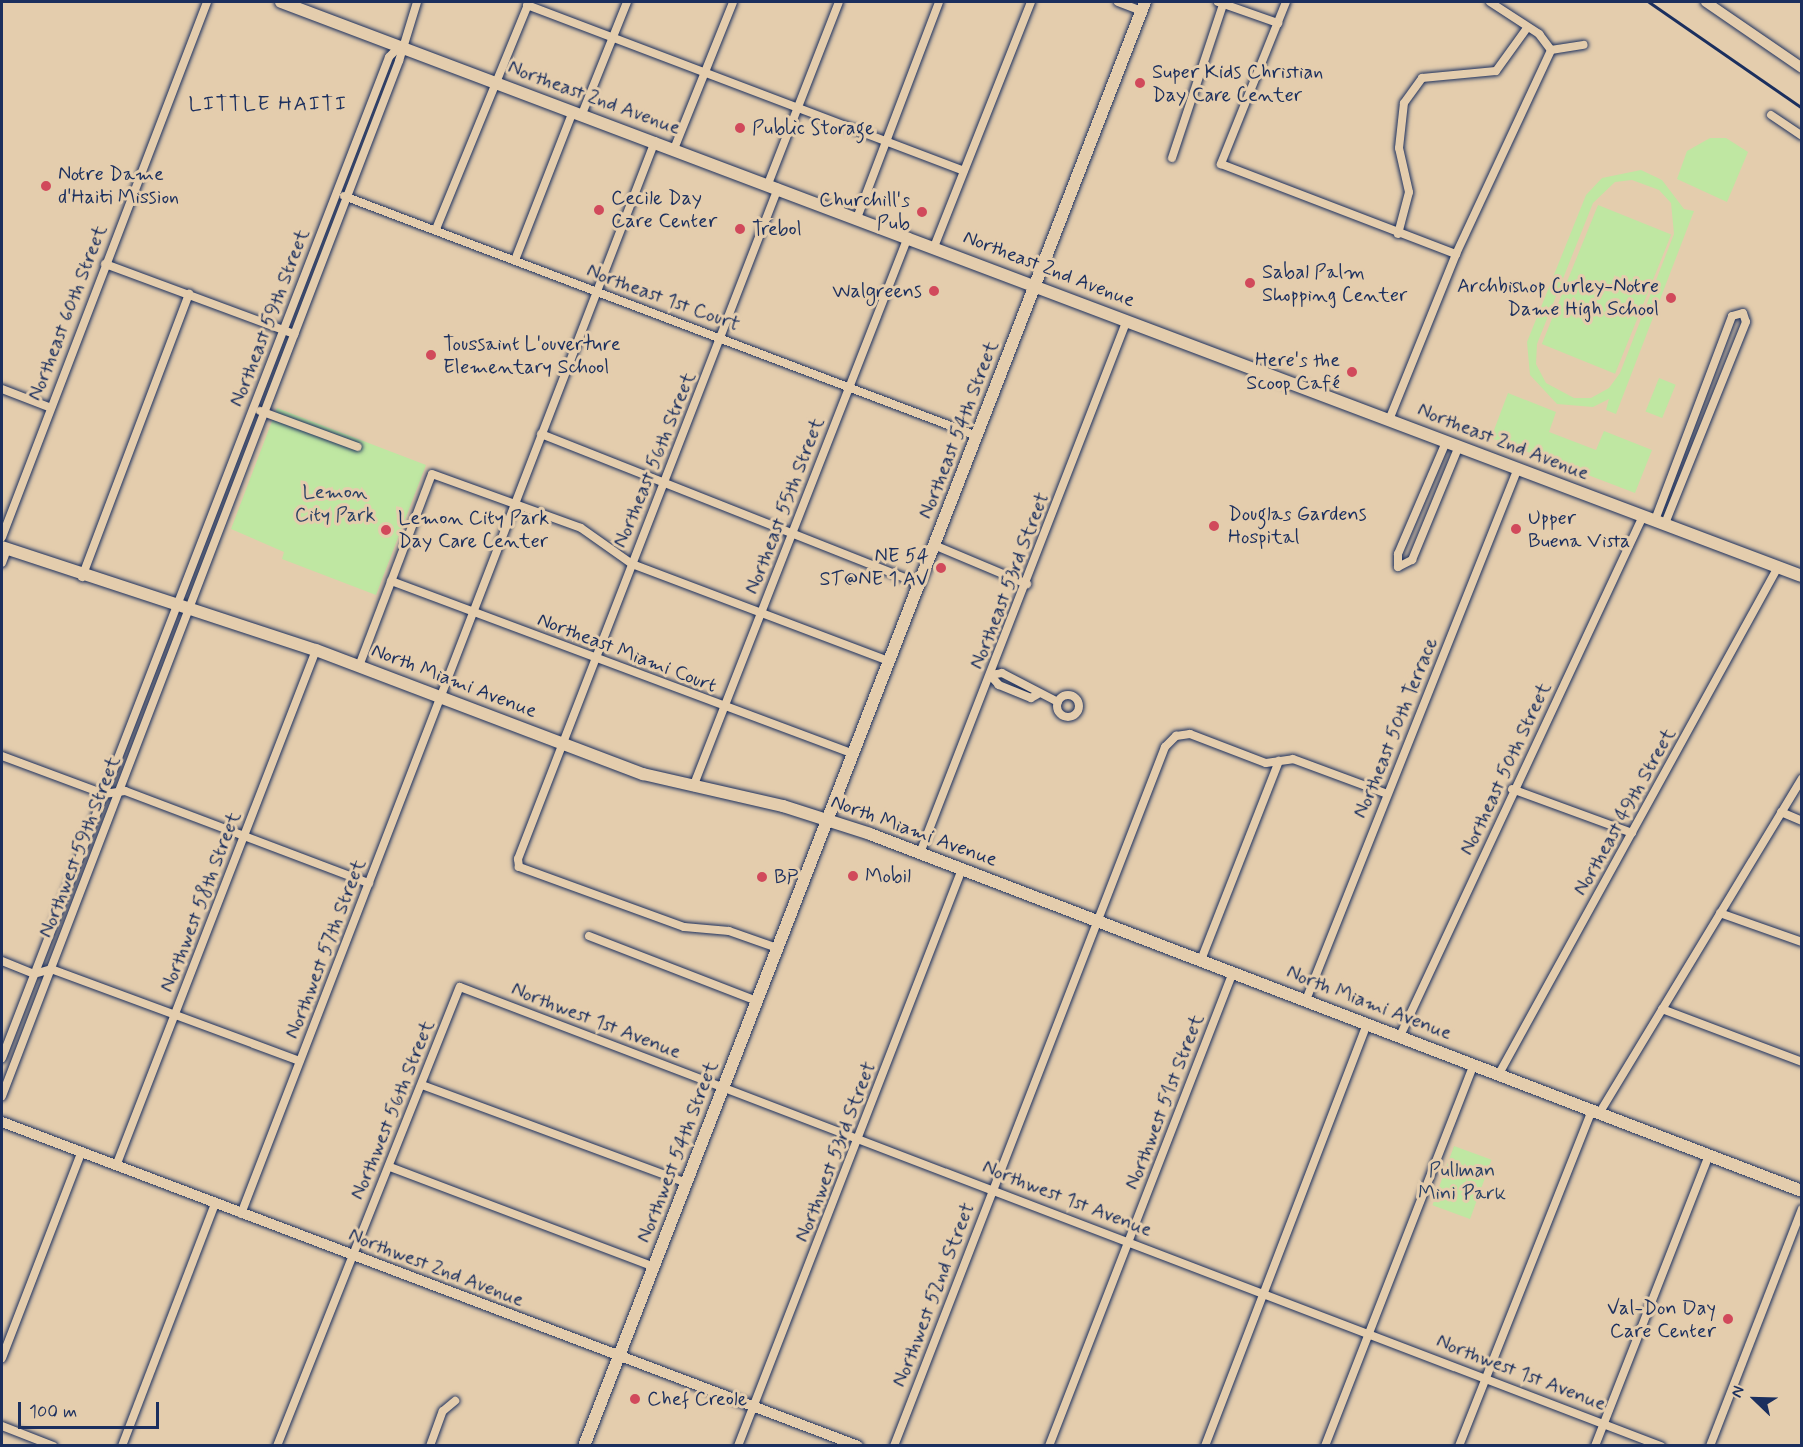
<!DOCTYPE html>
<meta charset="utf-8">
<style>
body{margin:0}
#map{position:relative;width:1803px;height:1447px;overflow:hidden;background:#e4cdad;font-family:Mynerve,sans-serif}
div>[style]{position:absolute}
.green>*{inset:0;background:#bfe7a2;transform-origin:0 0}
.roads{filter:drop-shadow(0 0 2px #1b2f5e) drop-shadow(0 0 2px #1b2f5e)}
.minor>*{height:8px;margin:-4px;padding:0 4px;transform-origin:4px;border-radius:4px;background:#e4cdad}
.minor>.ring{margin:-4px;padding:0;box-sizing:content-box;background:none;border:8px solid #e4cdad;border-radius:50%}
.tertiary>*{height:10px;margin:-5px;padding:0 5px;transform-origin:5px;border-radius:5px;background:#e4cdad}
.secondary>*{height:12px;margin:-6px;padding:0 6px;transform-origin:6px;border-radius:6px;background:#e4cdad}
.rail>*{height:3px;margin:-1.5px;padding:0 1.5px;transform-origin:1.5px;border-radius:1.5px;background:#1b2f5e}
.dots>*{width:16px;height:16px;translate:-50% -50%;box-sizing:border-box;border:3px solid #e4cdad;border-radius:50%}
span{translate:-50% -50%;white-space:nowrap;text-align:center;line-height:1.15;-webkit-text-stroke:6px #e4cdad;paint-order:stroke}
.poi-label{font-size:20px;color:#1b2f5e}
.left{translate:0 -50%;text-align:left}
.right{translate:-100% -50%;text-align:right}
.street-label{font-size:20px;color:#1b2f5e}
.park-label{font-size:20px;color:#2b4165}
.neighbourhood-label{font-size:21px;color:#1b2f5e;letter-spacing:1.5px}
.frame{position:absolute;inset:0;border:3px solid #1b2f5e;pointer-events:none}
.north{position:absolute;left:1725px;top:1369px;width:60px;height:60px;-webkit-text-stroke:4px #e4cdad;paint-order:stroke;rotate:293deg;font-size:16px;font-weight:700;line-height:24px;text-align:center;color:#1b2f5e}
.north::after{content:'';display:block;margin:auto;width:21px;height:27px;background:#1b2f5e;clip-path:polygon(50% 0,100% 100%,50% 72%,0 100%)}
.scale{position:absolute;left:18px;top:1402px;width:141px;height:27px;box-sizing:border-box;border:3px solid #1b2f5e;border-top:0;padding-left:8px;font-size:18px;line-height:21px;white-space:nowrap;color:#1b2f5e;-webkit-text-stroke:4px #e4cdad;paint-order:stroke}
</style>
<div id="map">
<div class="green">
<i style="clip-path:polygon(1710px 138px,1726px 138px,1748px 152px,1727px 202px,1677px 179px,1687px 151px)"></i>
<i style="clip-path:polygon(evenodd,1641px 170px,1662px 180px,1684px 209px,1694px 211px,1616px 414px,1606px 410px,1609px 399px,1593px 407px,1557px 404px,1530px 375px,1527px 342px,1586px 195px,1602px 178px,1641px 170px,1632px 180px,1659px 190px,1671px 203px,1674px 234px,1620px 373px,1609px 388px,1591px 398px,1574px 398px,1546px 383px,1536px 364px,1537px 344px,1593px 203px,1615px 182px,1632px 180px)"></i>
<i style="left:1598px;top:205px;width:79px;height:150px;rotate:22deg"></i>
<i style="left:1659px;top:378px;width:18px;height:36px;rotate:22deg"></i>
<i style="clip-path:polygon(1508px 393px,1556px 412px,1549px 432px,1596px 450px,1604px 431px,1652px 450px,1635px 493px,1491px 438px)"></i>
<i style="clip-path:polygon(277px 408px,426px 465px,376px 595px,282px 559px,284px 552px,231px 529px)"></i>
<i style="left:1454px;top:1146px;width:40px;height:63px;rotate:20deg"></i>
</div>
<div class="roads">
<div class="minor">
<i style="left:1118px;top:2px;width:26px;rotate:21deg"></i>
<i style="left:1218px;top:2px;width:64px;rotate:19.3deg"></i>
<i style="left:1286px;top:2px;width:175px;rotate:111.9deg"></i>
<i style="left:1221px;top:164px;width:252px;rotate:21deg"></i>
<i style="left:1490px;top:2px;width:59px;rotate:33.1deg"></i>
<i style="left:1539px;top:34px;width:20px;rotate:53deg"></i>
<i style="left:527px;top:5px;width:467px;rotate:20.8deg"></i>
<i style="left:1551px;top:50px;width:33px;rotate:-9deg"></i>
<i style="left:582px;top:114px;width:121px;rotate:-68.1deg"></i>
<i style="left:1771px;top:115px;width:37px;rotate:34deg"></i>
<i style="left:674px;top:149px;width:158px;rotate:-68.1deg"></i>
<i style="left:1172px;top:158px;width:164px;rotate:-71.6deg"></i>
<i style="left:768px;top:184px;width:195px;rotate:-68.7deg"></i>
<i style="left:344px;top:196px;width:677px;rotate:20.76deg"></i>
<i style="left:857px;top:218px;width:231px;rotate:-69.2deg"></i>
<i style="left:436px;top:229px;width:245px;rotate:-67.7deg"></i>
<i style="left:1398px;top:234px;width:43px;rotate:-75.3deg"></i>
<i style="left:1409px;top:192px;width:45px;rotate:-102.8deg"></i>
<i style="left:1399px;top:148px;width:45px;rotate:-83.7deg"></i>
<i style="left:1404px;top:103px;width:31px;rotate:-54deg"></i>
<i style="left:1422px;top:78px;width:74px;rotate:-5.4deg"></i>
<i style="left:1496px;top:71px;width:53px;rotate:-54.2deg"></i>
<i style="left:934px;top:247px;width:264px;rotate:-68.4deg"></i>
<i style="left:515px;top:260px;width:160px;rotate:-68.7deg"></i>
<i style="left:105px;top:264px;width:202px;rotate:20.3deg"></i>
<i style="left:2px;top:389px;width:50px;rotate:21deg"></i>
<i style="left:260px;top:411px;width:104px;rotate:20.2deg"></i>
<i style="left:1389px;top:420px;width:179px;rotate:-68deg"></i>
<i style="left:1456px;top:254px;width:225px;rotate:-65deg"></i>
<i style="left:541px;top:434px;width:407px;rotate:21.6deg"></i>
<i style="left:1446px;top:442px;width:122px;rotate:113.2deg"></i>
<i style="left:1398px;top:554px;width:13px;rotate:90deg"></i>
<i style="left:1398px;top:567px;width:16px;rotate:-27deg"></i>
<i style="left:1412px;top:560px;width:123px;rotate:-67.6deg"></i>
<i style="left:1655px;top:520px;width:218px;rotate:-69.3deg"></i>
<i style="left:1732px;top:316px;width:11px;rotate:-15deg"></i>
<i style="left:1743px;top:313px;width:9px;rotate:72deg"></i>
<i style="left:1746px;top:322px;width:218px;rotate:111.9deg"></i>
<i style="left:2px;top:537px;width:573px;rotate:-69.03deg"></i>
<i style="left:934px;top:545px;width:101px;rotate:22.8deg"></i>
<i style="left:2px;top:563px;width:15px;rotate:-70deg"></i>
<i style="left:82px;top:577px;width:303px;rotate:-69.3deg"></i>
<i style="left:391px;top:581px;width:493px;rotate:20.5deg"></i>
<i style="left:359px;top:666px;width:205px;rotate:-69.2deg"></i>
<i style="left:432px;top:474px;width:158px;rotate:19.9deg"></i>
<i style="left:581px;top:528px;width:62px;rotate:35.2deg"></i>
<i style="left:632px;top:564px;width:275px;rotate:20.7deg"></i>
<i style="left:1038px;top:694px;width:8px;rotate:150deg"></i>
<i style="left:1031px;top:698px;width:35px;rotate:-158deg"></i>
<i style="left:999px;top:685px;width:13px;rotate:-132deg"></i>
<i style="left:990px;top:675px;width:12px;rotate:-9deg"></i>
<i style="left:1002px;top:673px;width:63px;rotate:27.4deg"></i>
<i class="ring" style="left:1057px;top:695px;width:14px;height:14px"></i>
<i style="left:2px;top:756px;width:109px;rotate:20.4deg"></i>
<i style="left:104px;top:794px;width:21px;rotate:-8deg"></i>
<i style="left:125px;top:791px;width:261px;rotate:20.7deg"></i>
<i style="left:693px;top:787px;width:591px;rotate:-68.65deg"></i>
<i style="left:1512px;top:789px;width:128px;rotate:20.1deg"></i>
<i style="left:1781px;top:812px;width:23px;rotate:23deg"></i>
<i style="left:920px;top:853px;width:572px;rotate:-68.78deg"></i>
<i style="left:1720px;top:913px;width:87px;rotate:19.5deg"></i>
<i style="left:589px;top:936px;width:180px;rotate:21.2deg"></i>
<i style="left:777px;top:948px;width:51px;rotate:-160.5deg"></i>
<i style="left:729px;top:931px;width:45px;rotate:-174.9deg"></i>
<i style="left:684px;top:927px;width:176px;rotate:-160deg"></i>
<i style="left:519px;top:867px;width:8px;rotate:-97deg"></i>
<i style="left:518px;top:859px;width:720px;rotate:-68.82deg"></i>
<i style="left:1201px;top:960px;width:214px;rotate:-68.6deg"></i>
<i style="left:2px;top:961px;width:35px;rotate:22deg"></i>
<i style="left:34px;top:974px;width:18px;rotate:-16deg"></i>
<i style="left:51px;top:969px;width:265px;rotate:20.3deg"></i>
<i style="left:1306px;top:1000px;width:573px;rotate:-68.27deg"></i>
<i style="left:1662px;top:1009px;width:150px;rotate:20.7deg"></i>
<i style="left:1400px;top:1036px;width:574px;rotate:-64.95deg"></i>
<i style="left:2px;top:1058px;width:1073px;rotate:-68.86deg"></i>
<i style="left:389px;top:57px;width:16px;rotate:-45deg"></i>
<i style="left:1500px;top:1072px;width:576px;rotate:-61.17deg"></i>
<i style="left:422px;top:1085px;width:283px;rotate:20.3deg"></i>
<i style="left:2px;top:1096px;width:1109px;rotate:-69.01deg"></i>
<i style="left:399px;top:61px;width:62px;rotate:-73deg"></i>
<i style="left:1600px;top:1112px;width:390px;rotate:-58.8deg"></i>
<i style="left:116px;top:1166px;width:553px;rotate:-68.81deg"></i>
<i style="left:390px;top:1167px;width:282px;rotate:20.7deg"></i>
<i style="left:241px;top:1214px;width:1150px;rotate:-68.9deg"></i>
<i style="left:2px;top:1358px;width:220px;rotate:-68.9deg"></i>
<i style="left:2px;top:1426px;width:55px;rotate:21.4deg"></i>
<i style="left:122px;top:1446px;width:259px;rotate:-69deg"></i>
<i style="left:277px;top:1446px;width:494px;rotate:-68.3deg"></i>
<i style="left:460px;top:987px;width:1286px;rotate:20.92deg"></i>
<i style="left:430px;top:1446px;width:37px;rotate:-70deg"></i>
<i style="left:443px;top:1411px;width:16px;rotate:-40deg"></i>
<i style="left:738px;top:1446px;width:619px;rotate:-68.78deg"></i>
<i style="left:894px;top:1446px;width:750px;rotate:-68.81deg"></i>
<i style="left:1165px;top:747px;width:16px;rotate:-45deg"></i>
<i style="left:1176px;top:736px;width:14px;rotate:-8deg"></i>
<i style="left:1190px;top:734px;width:81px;rotate:20.9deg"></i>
<i style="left:1266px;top:763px;width:27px;rotate:-8deg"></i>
<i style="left:1293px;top:759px;width:100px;rotate:20.4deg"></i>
<i style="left:1049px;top:1446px;width:508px;rotate:-68.78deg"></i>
<i style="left:1205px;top:1446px;width:452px;rotate:-69deg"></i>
<i style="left:1325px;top:1446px;width:410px;rotate:-68.7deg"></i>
<i style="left:1459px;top:1446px;width:361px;rotate:-68.4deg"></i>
<i style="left:1595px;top:1446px;width:313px;rotate:-68.6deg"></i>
<i style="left:1710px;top:1446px;width:254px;rotate:-68.8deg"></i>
</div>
<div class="tertiary">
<i style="left:1706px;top:2px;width:116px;rotate:34.5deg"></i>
<i style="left:2px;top:1122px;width:915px;rotate:20.73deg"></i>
</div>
<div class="secondary">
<i style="left:281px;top:2px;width:1626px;rotate:20.68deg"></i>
<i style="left:2px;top:547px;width:330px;rotate:18.2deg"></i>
<i style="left:316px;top:650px;width:350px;rotate:20.8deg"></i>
<i style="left:643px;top:774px;width:144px;rotate:12.9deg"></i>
<i style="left:783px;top:806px;width:91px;rotate:17.8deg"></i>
<i style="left:870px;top:834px;width:998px;rotate:20.96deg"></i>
<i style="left:584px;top:1446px;width:1549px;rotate:-68.77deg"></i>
</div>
</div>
<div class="rail">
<i style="left:1649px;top:2px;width:186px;rotate:34.7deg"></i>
</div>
<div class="dots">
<i style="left:1140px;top:83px;background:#d1495b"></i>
<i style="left:740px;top:128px;background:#d1495b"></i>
<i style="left:46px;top:186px;background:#d1495b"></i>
<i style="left:599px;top:210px;background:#d1495b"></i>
<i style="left:922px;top:212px;background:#d1495b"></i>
<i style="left:740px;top:229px;background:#d1495b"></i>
<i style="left:1250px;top:283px;background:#d1495b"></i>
<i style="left:934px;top:291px;background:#d1495b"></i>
<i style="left:1671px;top:298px;background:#d1495b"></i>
<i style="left:431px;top:355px;background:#d1495b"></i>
<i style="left:1352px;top:372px;background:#d1495b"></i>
<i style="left:1214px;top:526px;background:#d1495b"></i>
<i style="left:1516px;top:529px;background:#d1495b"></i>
<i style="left:386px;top:530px;background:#d1495b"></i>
<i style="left:941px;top:568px;background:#d1495b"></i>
<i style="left:853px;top:876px;background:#d1495b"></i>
<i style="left:762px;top:877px;background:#d1495b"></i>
<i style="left:1728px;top:1319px;background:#d1495b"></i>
<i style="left:635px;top:1399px;background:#d1495b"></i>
</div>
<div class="poi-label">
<span class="left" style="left:1152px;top:84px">Super Kids Christian<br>Day Care Center</span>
<span class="left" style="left:752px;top:128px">Public Storage</span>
<span class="left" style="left:58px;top:186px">Notre Dame<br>d'Haiti Mission</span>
<span class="left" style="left:611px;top:210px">Cecile Day<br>Care Center</span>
<span class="right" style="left:910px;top:212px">Churchill's<br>Pub</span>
<span class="left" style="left:752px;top:229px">Trebol</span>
<span class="left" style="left:1262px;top:284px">Sabal Palm<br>Shopping Center</span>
<span class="right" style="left:1659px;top:298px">Archbishop Curley-Notre<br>Dame High School</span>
<span class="right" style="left:922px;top:291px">Walgreens</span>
<span class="left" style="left:443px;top:356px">Toussaint L'ouverture<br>Elementary School</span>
<span class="right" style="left:1340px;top:372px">Here's the<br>Scoop Café</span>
<span class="left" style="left:1228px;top:526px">Douglas Gardens<br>Hospital</span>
<span class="left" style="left:398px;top:530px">Lemon City Park<br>Day Care Center</span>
<span class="left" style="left:1528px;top:530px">Upper<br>Buena Vista</span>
<span class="right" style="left:929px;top:568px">NE 54<br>ST@NE 1 AV</span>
<span class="left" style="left:865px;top:876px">Mobil</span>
<span class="left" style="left:774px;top:877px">BP</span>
<span class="right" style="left:1716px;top:1320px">Val-Don Day<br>Care Center</span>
<span class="left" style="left:647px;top:1399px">Chef Creole</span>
</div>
<div class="street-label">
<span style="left:594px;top:98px;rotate:20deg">Northeast 2nd Avenue</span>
<span style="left:1049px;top:269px;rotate:21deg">Northeast 2nd Avenue</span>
<span style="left:663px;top:298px;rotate:20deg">Northeast 1st Court</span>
<span style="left:68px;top:313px;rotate:-69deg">Northeast 60th Street</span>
<span style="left:270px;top:318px;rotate:-69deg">Northeast 59th Street</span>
<span style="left:959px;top:430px;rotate:-69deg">Northeast 54th Street</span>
<span style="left:1503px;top:442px;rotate:21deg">Northeast 2nd Avenue</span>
<span style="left:655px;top:460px;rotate:-68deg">Northeast 56th Street</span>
<span style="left:785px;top:506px;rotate:-69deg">Northeast 55th Street</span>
<span style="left:1010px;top:581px;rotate:-69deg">Northeast 53rd Street</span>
<span style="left:627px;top:653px;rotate:21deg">Northeast Miami Court</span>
<span style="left:454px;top:681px;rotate:21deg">North Miami Avenue</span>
<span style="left:1396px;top:728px;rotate:-68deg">Northeast 50th Terrace</span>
<span style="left:1506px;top:769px;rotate:-65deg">Northeast 50th Street</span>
<span style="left:1625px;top:812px;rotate:-61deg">Northeast 49th Street</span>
<span style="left:914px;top:831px;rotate:20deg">North Miami Avenue</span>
<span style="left:80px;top:847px;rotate:-69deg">Northwest 59th Street</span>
<span style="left:201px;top:902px;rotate:-69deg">Northwest 58th Street</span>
<span style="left:326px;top:949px;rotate:-69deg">Northwest 57th Street</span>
<span style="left:1369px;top:1003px;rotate:21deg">North Miami Avenue</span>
<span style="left:596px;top:1021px;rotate:21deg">Northwest 1st Avenue</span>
<span style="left:1165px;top:1102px;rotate:-69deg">Northwest 51st Street</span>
<span style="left:393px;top:1110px;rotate:-68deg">Northwest 56th Street</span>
<span style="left:678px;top:1152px;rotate:-69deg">Northwest 54th Street</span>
<span style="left:836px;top:1152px;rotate:-69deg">Northwest 53rd Street</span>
<span style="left:1067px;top:1199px;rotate:21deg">Northwest 1st Avenue</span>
<span style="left:436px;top:1268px;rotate:21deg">Northwest 2nd Avenue</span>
<span style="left:934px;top:1295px;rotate:-69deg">Northwest 52nd Street</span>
<span style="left:1521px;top:1373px;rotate:21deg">Northwest 1st Avenue</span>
</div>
<div class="park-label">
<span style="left:335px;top:504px">Lemon<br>City Park</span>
<span style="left:1462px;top:1182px">Pullman<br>Mini Park</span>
</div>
<div class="neighbourhood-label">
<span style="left:268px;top:104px">LITTLE HAITI</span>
</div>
<div class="frame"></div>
<div class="north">N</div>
<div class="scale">100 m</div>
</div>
